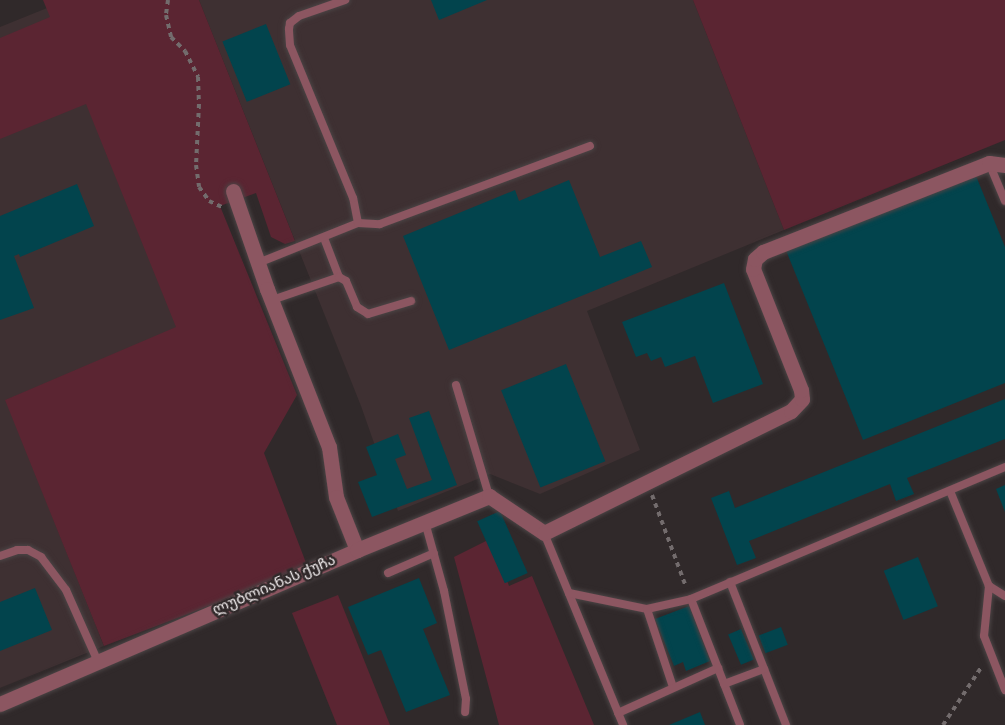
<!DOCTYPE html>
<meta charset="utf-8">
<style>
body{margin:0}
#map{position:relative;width:1005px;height:725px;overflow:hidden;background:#30292a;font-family:"Source Sans 3","Noto Sans Georgian",sans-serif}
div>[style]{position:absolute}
.built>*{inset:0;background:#3e3032}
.green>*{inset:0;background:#5b2532}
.building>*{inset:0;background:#02444d;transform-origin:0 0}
.path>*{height:4px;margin-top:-2px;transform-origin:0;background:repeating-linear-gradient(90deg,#736c6d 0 4.5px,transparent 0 9px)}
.roads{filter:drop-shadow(0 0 2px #4b4445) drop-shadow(0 0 2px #4b4445)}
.lane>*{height:8px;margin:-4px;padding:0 4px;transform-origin:4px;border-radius:4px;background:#8c5661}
.street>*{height:15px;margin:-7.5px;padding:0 7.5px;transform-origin:7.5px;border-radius:7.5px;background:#8c5661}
span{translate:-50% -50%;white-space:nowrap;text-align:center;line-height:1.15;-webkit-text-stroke:5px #30292a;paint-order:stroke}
.street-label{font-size:15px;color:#f1eced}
</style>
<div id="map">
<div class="built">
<i style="clip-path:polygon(67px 0,216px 311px,6px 400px,104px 646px,0 688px,0 27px)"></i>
<i style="clip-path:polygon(199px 0,693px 0,784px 230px,587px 311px,640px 450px,540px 494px,490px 474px,398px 511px,361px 406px)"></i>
</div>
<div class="green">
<i style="clip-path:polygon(43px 0,199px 0,295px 241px,285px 244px,271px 237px,256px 193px,220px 206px,297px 395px,264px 453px,308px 568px,104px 646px,5px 400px,176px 327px,86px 104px,0 139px,0 38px,50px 17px)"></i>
<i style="clip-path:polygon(693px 0,1005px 0,1005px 140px,784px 230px)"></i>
<i style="clip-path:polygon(492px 538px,509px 586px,532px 576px,594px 725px,499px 725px,454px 557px)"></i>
<i style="clip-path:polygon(338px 595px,390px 725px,337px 725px,292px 613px)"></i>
</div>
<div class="building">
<i style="clip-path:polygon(431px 0,487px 0,439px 20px)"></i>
<i style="left:266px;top:24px;width:65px;height:47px;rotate:68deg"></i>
<i style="clip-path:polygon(974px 171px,1005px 247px,1005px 383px,863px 440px,785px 248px)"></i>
<i style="clip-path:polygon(569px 180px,600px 257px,641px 241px,652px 267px,449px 350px,403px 236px,515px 190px,519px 201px)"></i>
<i style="clip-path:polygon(77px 184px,94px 226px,20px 257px,19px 254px,14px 256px,34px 308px,0 320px,0 216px)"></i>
<i style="clip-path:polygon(724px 283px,763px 384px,713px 403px,695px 356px,665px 367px,661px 357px,651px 361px,647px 353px,636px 357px,622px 322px)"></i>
<i style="left:566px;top:364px;width:105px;height:70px;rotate:68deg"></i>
<i style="clip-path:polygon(1005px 399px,1005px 439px,907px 478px,914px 494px,896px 501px,890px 484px,749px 541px,756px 558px,737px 565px,711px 498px,729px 491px,735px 508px)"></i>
<i style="clip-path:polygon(429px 411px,457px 485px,372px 517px,358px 482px,377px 475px,366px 447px,398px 434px,406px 455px,395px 459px,407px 489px,432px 480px,409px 418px)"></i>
<i style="clip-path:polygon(1005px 485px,1005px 512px,996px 489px)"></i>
<i style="left:500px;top:511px;width:68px;height:25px;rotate:66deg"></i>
<i style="left:918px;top:557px;width:53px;height:37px;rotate:68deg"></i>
<i style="clip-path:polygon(419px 578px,437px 623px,423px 629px,450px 695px,406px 712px,381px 650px,368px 655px,348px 607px)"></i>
<i style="clip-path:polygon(35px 588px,52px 630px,0 651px,0 602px)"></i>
<i style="clip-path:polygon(689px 606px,710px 661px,686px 671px,683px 662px,674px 666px,655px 619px)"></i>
<i style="left:781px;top:627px;width:19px;height:24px;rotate:69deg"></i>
<i style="left:741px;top:629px;width:33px;height:14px;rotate:67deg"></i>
<i style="clip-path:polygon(700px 712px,705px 725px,669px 725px)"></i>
</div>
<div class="path">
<i style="left:168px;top:0;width:15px;rotate:98deg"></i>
<i style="left:166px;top:15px;width:23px;rotate:77deg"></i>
<i style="left:171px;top:37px;width:20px;rotate:45deg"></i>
<i style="left:185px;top:51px;width:29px;rotate:63deg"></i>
<i style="left:198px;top:77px;width:27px;rotate:88deg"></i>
<i style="left:199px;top:104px;width:61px;rotate:92.8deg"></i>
<i style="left:196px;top:165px;width:22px;rotate:82deg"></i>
<i style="left:199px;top:187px;width:17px;rotate:54deg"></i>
<i style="left:209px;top:201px;width:14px;rotate:25deg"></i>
<i style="left:652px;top:495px;width:98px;rotate:69.7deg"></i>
<i style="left:943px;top:725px;width:71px;rotate:-56.5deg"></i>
</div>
<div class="roads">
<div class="lane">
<i style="left:989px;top:163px;width:41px;rotate:67.2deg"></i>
<i style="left:358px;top:223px;width:22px;rotate:3deg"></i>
<i style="left:380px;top:224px;width:224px;rotate:-20.4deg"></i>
<i style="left:324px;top:238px;width:42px;rotate:69deg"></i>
<i style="left:258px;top:263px;width:108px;rotate:-21.8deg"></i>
<i style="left:358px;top:223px;width:25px;rotate:-101deg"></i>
<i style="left:353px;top:198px;width:165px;rotate:-112.4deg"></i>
<i style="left:290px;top:45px;width:16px;rotate:-94deg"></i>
<i style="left:289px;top:29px;width:6px;rotate:-81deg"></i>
<i style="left:290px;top:23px;width:11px;rotate:-38deg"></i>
<i style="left:299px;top:16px;width:49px;rotate:-19.2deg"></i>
<i style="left:272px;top:300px;width:71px;rotate:-18.9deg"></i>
<i style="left:339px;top:277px;width:8px;rotate:30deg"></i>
<i style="left:346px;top:281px;width:28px;rotate:67deg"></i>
<i style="left:357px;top:307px;width:13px;rotate:32deg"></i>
<i style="left:368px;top:314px;width:45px;rotate:-16.8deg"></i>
<i style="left:456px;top:385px;width:116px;rotate:73.4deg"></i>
<i style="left:950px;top:491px;width:103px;rotate:67.7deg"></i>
<i style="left:425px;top:522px;width:72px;rotate:74.6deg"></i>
<i style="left:444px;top:591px;width:110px;rotate:78.5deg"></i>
<i style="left:466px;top:699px;width:13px;rotate:94deg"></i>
<i style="left:544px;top:533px;width:208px;rotate:67.6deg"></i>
<i style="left:0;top:556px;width:18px;rotate:-19deg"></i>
<i style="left:17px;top:550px;width:11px"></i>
<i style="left:28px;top:550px;width:15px;rotate:28deg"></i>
<i style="left:41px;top:557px;width:41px;rotate:52.9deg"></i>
<i style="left:66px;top:590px;width:79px;rotate:66deg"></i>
<i style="left:388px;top:573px;width:50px;rotate:-23.5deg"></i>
<i style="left:730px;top:582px;width:154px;rotate:68.6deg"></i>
<i style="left:569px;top:593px;width:80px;rotate:11.6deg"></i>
<i style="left:647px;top:609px;width:45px;rotate:-12.8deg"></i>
<i style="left:691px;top:599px;width:341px;rotate:-22.8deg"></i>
<i style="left:1005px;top:596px;width:19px;rotate:-148deg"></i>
<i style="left:989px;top:586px;width:50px;rotate:95.7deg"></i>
<i style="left:984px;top:636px;width:58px;rotate:68.7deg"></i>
<i style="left:691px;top:599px;width:135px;rotate:68.7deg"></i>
<i style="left:647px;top:609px;width:82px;rotate:71.6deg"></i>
<i style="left:724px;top:684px;width:43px;rotate:-20.6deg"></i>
<i style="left:618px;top:713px;width:110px;rotate:-24.2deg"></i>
</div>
<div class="street">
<i style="left:233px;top:191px;width:104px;rotate:70.9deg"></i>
<i style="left:267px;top:289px;width:170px;rotate:68.6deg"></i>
<i style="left:329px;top:447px;width:50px;rotate:82deg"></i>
<i style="left:336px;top:497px;width:57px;rotate:68.4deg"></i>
<i style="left:0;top:704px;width:389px;rotate:-23.3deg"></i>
<i style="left:357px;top:550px;width:143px;rotate:-22.2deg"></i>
<i style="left:489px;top:496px;width:66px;rotate:33.9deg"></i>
<i style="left:544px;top:533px;width:275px;rotate:-26.3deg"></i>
<i style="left:791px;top:411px;width:16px;rotate:-47deg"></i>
<i style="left:802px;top:399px;width:9px;rotate:-96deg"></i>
<i style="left:801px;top:390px;width:130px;rotate:-111.6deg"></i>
<i style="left:753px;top:269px;width:10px;rotate:-79deg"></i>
<i style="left:755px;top:259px;width:11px;rotate:-41deg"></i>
<i style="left:763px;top:252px;width:243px;rotate:-21.5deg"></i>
<i style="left:989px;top:163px;width:16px;rotate:7deg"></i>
</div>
</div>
<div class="street-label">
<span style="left:274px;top:585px;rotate:-23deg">ლუბლიანას ქუჩა</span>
</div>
</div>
